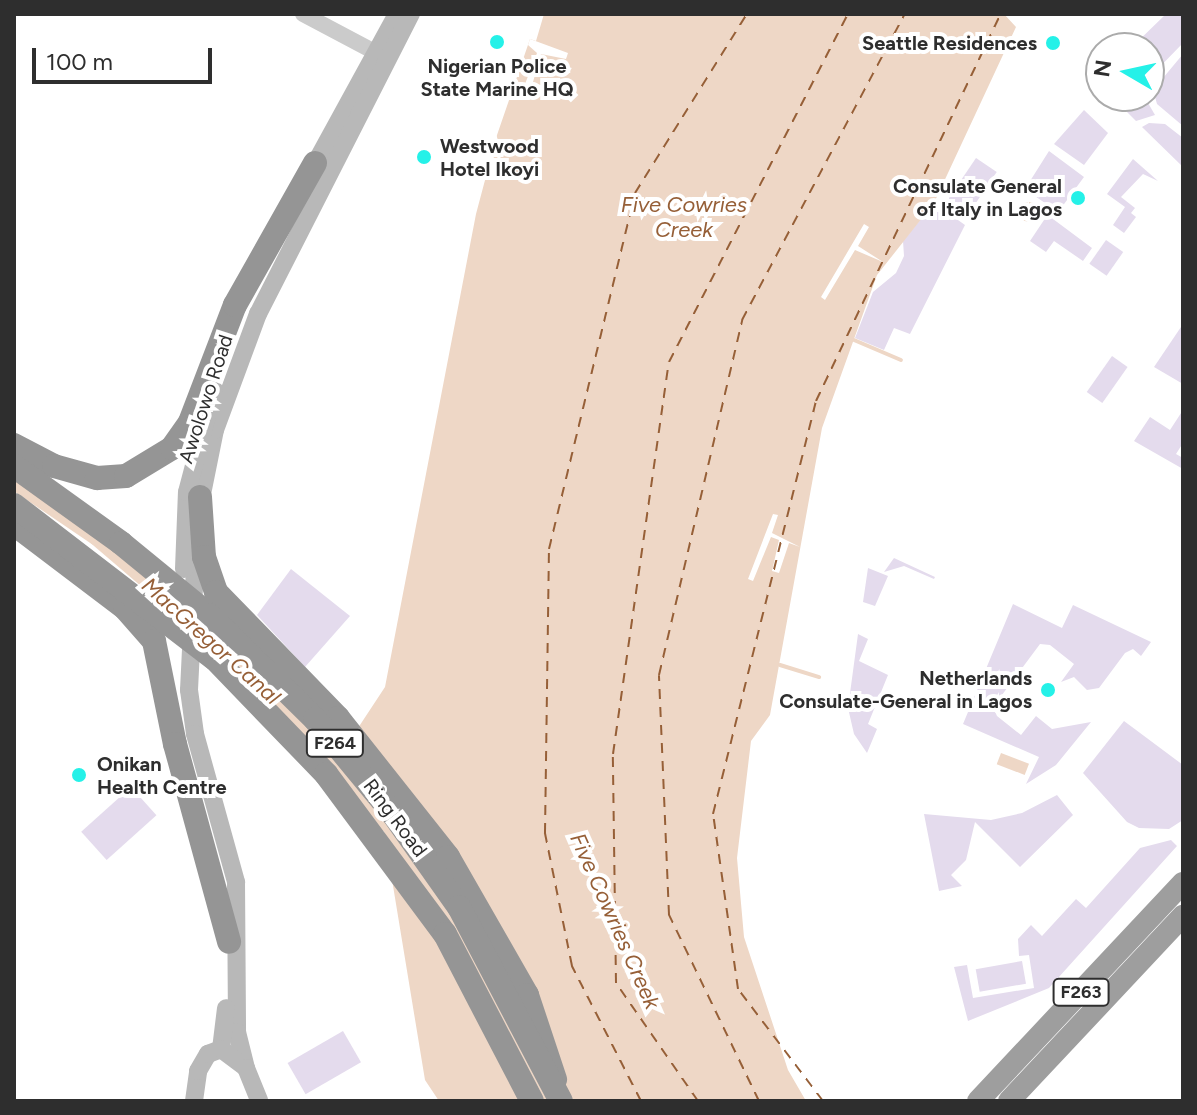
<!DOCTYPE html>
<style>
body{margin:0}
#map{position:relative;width:1197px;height:1115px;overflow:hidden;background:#fff;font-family:Figtree,sans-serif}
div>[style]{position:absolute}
.green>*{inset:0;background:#e4dbed;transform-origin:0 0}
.water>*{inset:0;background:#eed7c6;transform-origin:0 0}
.round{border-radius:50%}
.pier>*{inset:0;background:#fff}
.stream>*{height:4px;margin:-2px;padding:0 2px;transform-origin:2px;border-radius:2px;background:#eed7c6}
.canal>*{height:12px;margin:-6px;padding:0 6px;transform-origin:6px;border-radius:6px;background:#eed7c6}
.ferry>*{height:2px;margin-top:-1px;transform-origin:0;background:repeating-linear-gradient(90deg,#965f37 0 10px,transparent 0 18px)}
.tertiary>*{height:16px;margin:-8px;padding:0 8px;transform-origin:8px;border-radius:8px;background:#cbcbcb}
.secondary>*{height:18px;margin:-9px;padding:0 9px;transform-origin:9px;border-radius:9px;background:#b8b8b8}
.trunk>*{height:22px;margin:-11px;padding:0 11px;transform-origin:11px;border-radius:11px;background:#9e9e9e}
.motorway>*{height:24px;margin:-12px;padding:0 12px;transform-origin:12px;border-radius:12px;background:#959595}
.motorway-bridge>*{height:24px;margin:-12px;padding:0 12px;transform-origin:12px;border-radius:12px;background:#959595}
.dots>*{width:22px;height:22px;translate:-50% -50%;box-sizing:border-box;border:4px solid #fff;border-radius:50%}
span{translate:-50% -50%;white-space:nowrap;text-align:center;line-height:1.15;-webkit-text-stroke:8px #fff;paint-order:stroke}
.shield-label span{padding:2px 6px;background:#fff;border:2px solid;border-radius:6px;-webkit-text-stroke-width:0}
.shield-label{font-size:18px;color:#2e2e2e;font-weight:700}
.poi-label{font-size:20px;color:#2e2e2e;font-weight:700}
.right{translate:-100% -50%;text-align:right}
.left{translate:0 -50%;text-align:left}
.street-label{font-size:20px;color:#2e2e2e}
.water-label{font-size:22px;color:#965f37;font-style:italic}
.frame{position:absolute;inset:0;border:16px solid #2e2e2e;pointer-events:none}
.north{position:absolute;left:1085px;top:32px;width:80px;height:80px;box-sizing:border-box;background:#fff;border:2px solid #ababab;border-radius:50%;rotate:279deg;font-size:22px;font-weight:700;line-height:32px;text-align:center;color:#2e2e2e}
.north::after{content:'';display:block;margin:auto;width:28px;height:36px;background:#25f1e8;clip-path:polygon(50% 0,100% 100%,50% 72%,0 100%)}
.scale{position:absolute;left:32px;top:48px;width:180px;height:36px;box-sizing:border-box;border:4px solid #2e2e2e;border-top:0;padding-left:10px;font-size:24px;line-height:28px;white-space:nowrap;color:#2e2e2e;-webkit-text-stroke:6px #fff;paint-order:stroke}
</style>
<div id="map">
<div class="green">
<i style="clip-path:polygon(1166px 14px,1183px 14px,1183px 43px,1149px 78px,1149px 48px,1131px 48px)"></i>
<i style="clip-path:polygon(1183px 54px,1181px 111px,1183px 126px,1157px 104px,1153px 90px)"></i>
<i style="clip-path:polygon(1111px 96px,1144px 96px,1155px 115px,1136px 121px)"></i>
<i style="clip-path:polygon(1084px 110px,1108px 133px,1084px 165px,1054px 144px)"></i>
<i style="clip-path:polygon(1149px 123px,1165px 124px,1183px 138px,1183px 167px,1142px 127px)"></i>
<i style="clip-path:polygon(1049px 151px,1084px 177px,1053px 219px,1092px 248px,1083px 261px,1054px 241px,1046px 252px,1030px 241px,1052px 208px,1025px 189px)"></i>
<i style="left:976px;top:158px;width:25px;height:51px;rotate:34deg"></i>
<i style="clip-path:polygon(1133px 159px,1158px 181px,1143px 174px,1121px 197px,1135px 208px,1131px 213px,1136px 217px,1124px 233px,1113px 225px,1125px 207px,1107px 194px)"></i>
<i style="clip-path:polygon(934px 203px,965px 225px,910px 334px,894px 328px,884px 350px,855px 338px,873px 292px,896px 273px,904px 256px,903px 241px)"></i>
<i style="left:1106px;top:240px;width:21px;height:29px;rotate:35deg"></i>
<i style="clip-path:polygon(1183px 324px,1183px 384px,1154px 367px)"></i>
<i style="left:1112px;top:356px;width:19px;height:44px;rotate:35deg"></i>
<i style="clip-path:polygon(1183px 410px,1183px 443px,1176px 454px,1183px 458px,1183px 469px,1134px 441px,1150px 417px,1170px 430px)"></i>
<i style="clip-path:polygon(894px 558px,935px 577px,934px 579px,904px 566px,884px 572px)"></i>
<i style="clip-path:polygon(868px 568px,888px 576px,875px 606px,863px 602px)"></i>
<i style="clip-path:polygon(291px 569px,350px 616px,305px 667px,257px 615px)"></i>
<i style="clip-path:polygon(1013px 604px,1062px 628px,1073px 605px,1151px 642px,1141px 656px,1133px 649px,1125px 653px,1099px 688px,1087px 690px,1074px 677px,1061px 682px,1074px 664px,1050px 645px,1040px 644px,993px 707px,997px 716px,1021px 735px,1036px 716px,1052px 729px,1091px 722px,1056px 765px,1026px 784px,1039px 757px,963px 724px)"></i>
<i style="clip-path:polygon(858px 634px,868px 639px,859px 661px,888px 675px,868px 724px,877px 729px,867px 753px,854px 734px,848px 708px)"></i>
<i style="clip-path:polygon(1124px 721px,1183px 765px,1183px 820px,1169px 829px,1139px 828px,1127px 822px,1083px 773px)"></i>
<i style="left:131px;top:787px;width:38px;height:67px;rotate:48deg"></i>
<i style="clip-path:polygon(1057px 795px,1073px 815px,1020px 867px,975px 822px,966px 860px,951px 875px,962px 886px,939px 891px,924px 814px,991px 820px,1022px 813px)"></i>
<i style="clip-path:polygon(1171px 840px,1177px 846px,1049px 988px,968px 1021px,954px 967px,967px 965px,973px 998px,1034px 988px,1029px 955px,1019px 956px,1018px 939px,1031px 925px,1042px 936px,1076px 899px,1086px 908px,1140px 848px)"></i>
<i style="left:1022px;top:961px;width:23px;height:47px;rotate:80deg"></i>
<i style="left:343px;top:1031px;width:36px;height:64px;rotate:60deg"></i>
</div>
<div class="water">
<i style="clip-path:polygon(544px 14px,1004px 14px,1016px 27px,934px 203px,877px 275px,822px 428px,770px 715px,751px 741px,737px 858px,744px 937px,788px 1070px,806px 1101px,439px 1101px,425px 1080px,383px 825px,366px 741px,358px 728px,385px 687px,476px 214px,497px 135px,530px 39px,536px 41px)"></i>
<i class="round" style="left:1019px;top:202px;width:20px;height:20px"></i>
<i style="left:1001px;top:753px;width:30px;height:12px;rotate:21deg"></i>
</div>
<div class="pier">
<i style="clip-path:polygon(530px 39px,568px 53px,566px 59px,541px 54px,533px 82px,553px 90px,552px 94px,525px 84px,537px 53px,528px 45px)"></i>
<i style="clip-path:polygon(864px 224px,869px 227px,858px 246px,883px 262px,855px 250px,825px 300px,821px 297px)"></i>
<i style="clip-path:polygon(773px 514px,778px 515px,772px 533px,800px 547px,789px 543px,779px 573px,772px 571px,779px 540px,771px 537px,753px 581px,748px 579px)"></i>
</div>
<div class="stream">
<i style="left:854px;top:340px;width:51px;rotate:23.1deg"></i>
<i style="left:780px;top:665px;width:41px;rotate:17.1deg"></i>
</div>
<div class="canal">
<i style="left:14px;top:484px;width:98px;rotate:34.2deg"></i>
<i style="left:95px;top:539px;width:172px;rotate:40.5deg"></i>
<i style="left:226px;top:651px;width:80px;rotate:43.5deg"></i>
<i style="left:284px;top:706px;width:155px;rotate:50.2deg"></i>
</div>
<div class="ferry">
<i style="left:641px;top:1101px;width:152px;rotate:-117.1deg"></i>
<i style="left:572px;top:966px;width:136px;rotate:-101.5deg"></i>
<i style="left:545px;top:833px;width:284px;rotate:-89.2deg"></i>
<i style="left:549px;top:549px;width:366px;rotate:-76.4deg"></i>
<i style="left:635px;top:193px;width:211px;rotate:-58deg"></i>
<i style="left:698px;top:1101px;width:144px;rotate:-124.8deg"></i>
<i style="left:616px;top:983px;width:229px;rotate:-90.8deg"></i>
<i style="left:613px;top:754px;width:396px;rotate:-81.9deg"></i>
<i style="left:669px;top:362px;width:391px;rotate:-62.8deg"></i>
<i style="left:759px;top:1101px;width:207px;rotate:-115.8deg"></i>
<i style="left:669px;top:915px;width:240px;rotate:-92.4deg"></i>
<i style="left:659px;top:675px;width:365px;rotate:-76.8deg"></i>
<i style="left:742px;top:320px;width:347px;rotate:-62deg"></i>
<i style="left:823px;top:1101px;width:141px;rotate:-127.2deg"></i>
<i style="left:738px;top:989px;width:177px;rotate:-98.1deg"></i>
<i style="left:713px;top:814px;width:426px;rotate:-76deg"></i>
<i style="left:816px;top:401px;width:429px;rotate:-64.5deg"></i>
</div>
<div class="tertiary">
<i style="left:303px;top:14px;width:94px;rotate:27.9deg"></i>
</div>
<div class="secondary">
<i style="left:310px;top:173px;width:181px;rotate:-61.3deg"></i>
<i style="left:199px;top:509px;width:81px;rotate:-78.6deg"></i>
<i style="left:215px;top:430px;width:124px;rotate:-69.7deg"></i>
<i style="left:258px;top:314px;width:337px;rotate:-63deg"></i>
<i style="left:196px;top:547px;width:143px;rotate:92.8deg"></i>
<i style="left:189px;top:690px;width:44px;rotate:82.2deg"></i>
<i style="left:195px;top:734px;width:154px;rotate:74.5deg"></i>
<i style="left:236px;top:882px;width:150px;rotate:89.6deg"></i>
<i style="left:237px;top:1032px;width:37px;rotate:76deg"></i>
<i style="left:184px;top:569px;width:77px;rotate:-87.8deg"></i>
<i style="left:187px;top:492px;width:106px;rotate:-75.2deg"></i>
<i style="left:221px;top:1049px;width:41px;rotate:-83deg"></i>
<i style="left:194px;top:1101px;width:30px;rotate:-82deg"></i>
<i style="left:198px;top:1071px;width:20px;rotate:-60deg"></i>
<i style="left:208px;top:1054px;width:14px;rotate:-21deg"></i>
<i style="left:221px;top:1049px;width:31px;rotate:37deg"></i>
<i style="left:246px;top:1068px;width:35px;rotate:68deg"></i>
</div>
<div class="trunk">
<i style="left:978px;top:1101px;width:299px;rotate:-46.8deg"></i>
<i style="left:1009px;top:1101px;width:254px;rotate:-46.8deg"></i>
</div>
<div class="motorway">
<i style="left:14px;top:445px;width:45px;rotate:27.7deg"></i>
<i style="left:54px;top:466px;width:45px;rotate:15.6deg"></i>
<i style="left:97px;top:478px;width:29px;rotate:-4deg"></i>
<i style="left:126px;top:476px;width:54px;rotate:-31.3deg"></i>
<i style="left:172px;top:448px;width:32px;rotate:-55deg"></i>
<i style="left:190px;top:422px;width:125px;rotate:-69deg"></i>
<i style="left:235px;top:305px;width:163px;rotate:-60.6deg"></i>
<i style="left:200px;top:497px;width:60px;rotate:86.2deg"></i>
<i style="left:204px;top:557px;width:37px;rotate:71deg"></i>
<i style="left:216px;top:592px;width:175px;rotate:45.9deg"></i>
<i style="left:338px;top:718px;width:177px;rotate:51.6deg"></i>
<i style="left:448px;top:857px;width:159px;rotate:60.2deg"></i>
<i style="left:527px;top:995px;width:89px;rotate:71.6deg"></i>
<i style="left:14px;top:524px;width:139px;rotate:37.1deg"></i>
<i style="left:125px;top:608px;width:44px;rotate:48.7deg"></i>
<i style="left:154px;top:641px;width:105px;rotate:78.5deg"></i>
<i style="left:175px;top:744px;width:205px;rotate:74.7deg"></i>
</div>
<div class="motorway-bridge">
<i style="left:14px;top:466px;width:132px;rotate:35.7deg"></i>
<i style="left:121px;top:543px;width:114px;rotate:39.3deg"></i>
<i style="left:209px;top:615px;width:148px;rotate:44.5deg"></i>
<i style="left:315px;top:719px;width:124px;rotate:50.5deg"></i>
<i style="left:394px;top:815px;width:113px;rotate:54.8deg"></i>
<i style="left:459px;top:907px;width:219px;rotate:62.3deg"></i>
<i style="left:14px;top:505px;width:253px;rotate:37.5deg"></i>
<i style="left:215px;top:659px;width:160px;rotate:46deg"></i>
<i style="left:326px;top:774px;width:199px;rotate:53.4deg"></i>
<i style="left:445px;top:934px;width:188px;rotate:62.5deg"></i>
</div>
<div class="dots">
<i style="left:497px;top:42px;background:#25f1e8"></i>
<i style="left:1053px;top:43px;background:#25f1e8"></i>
<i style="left:424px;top:157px;background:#25f1e8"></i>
<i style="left:1078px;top:198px;background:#25f1e8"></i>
<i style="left:1048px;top:690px;background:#25f1e8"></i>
<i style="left:79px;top:775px;background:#25f1e8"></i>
</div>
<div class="shield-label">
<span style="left:335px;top:743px">F264</span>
<span style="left:1081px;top:992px">F263</span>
</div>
<div class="poi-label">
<span class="right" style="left:1037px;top:43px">Seattle Residences</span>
<span style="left:497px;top:78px">Nigerian Police<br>State Marine HQ</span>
<span class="left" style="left:440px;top:158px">Westwood<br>Hotel Ikoyi</span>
<span class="right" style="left:1062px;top:198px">Consulate General<br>of Italy in Lagos</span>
<span class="right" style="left:1032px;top:690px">Netherlands<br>Consulate-General in Lagos</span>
<span class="left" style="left:97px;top:776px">Onikan<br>Health Centre</span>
</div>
<div class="street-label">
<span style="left:206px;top:399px;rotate:-72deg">Awolowo Road</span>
<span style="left:395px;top:818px;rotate:53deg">Ring Road</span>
</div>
<div class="water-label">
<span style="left:684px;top:217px">Five Cowries<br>Creek</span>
<span style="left:211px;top:641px;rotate:42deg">MacGregor Canal</span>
<span style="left:615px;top:921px;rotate:66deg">Five Cowries Creek</span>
</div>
<div class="frame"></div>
<div class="north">N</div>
<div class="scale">100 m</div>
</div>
